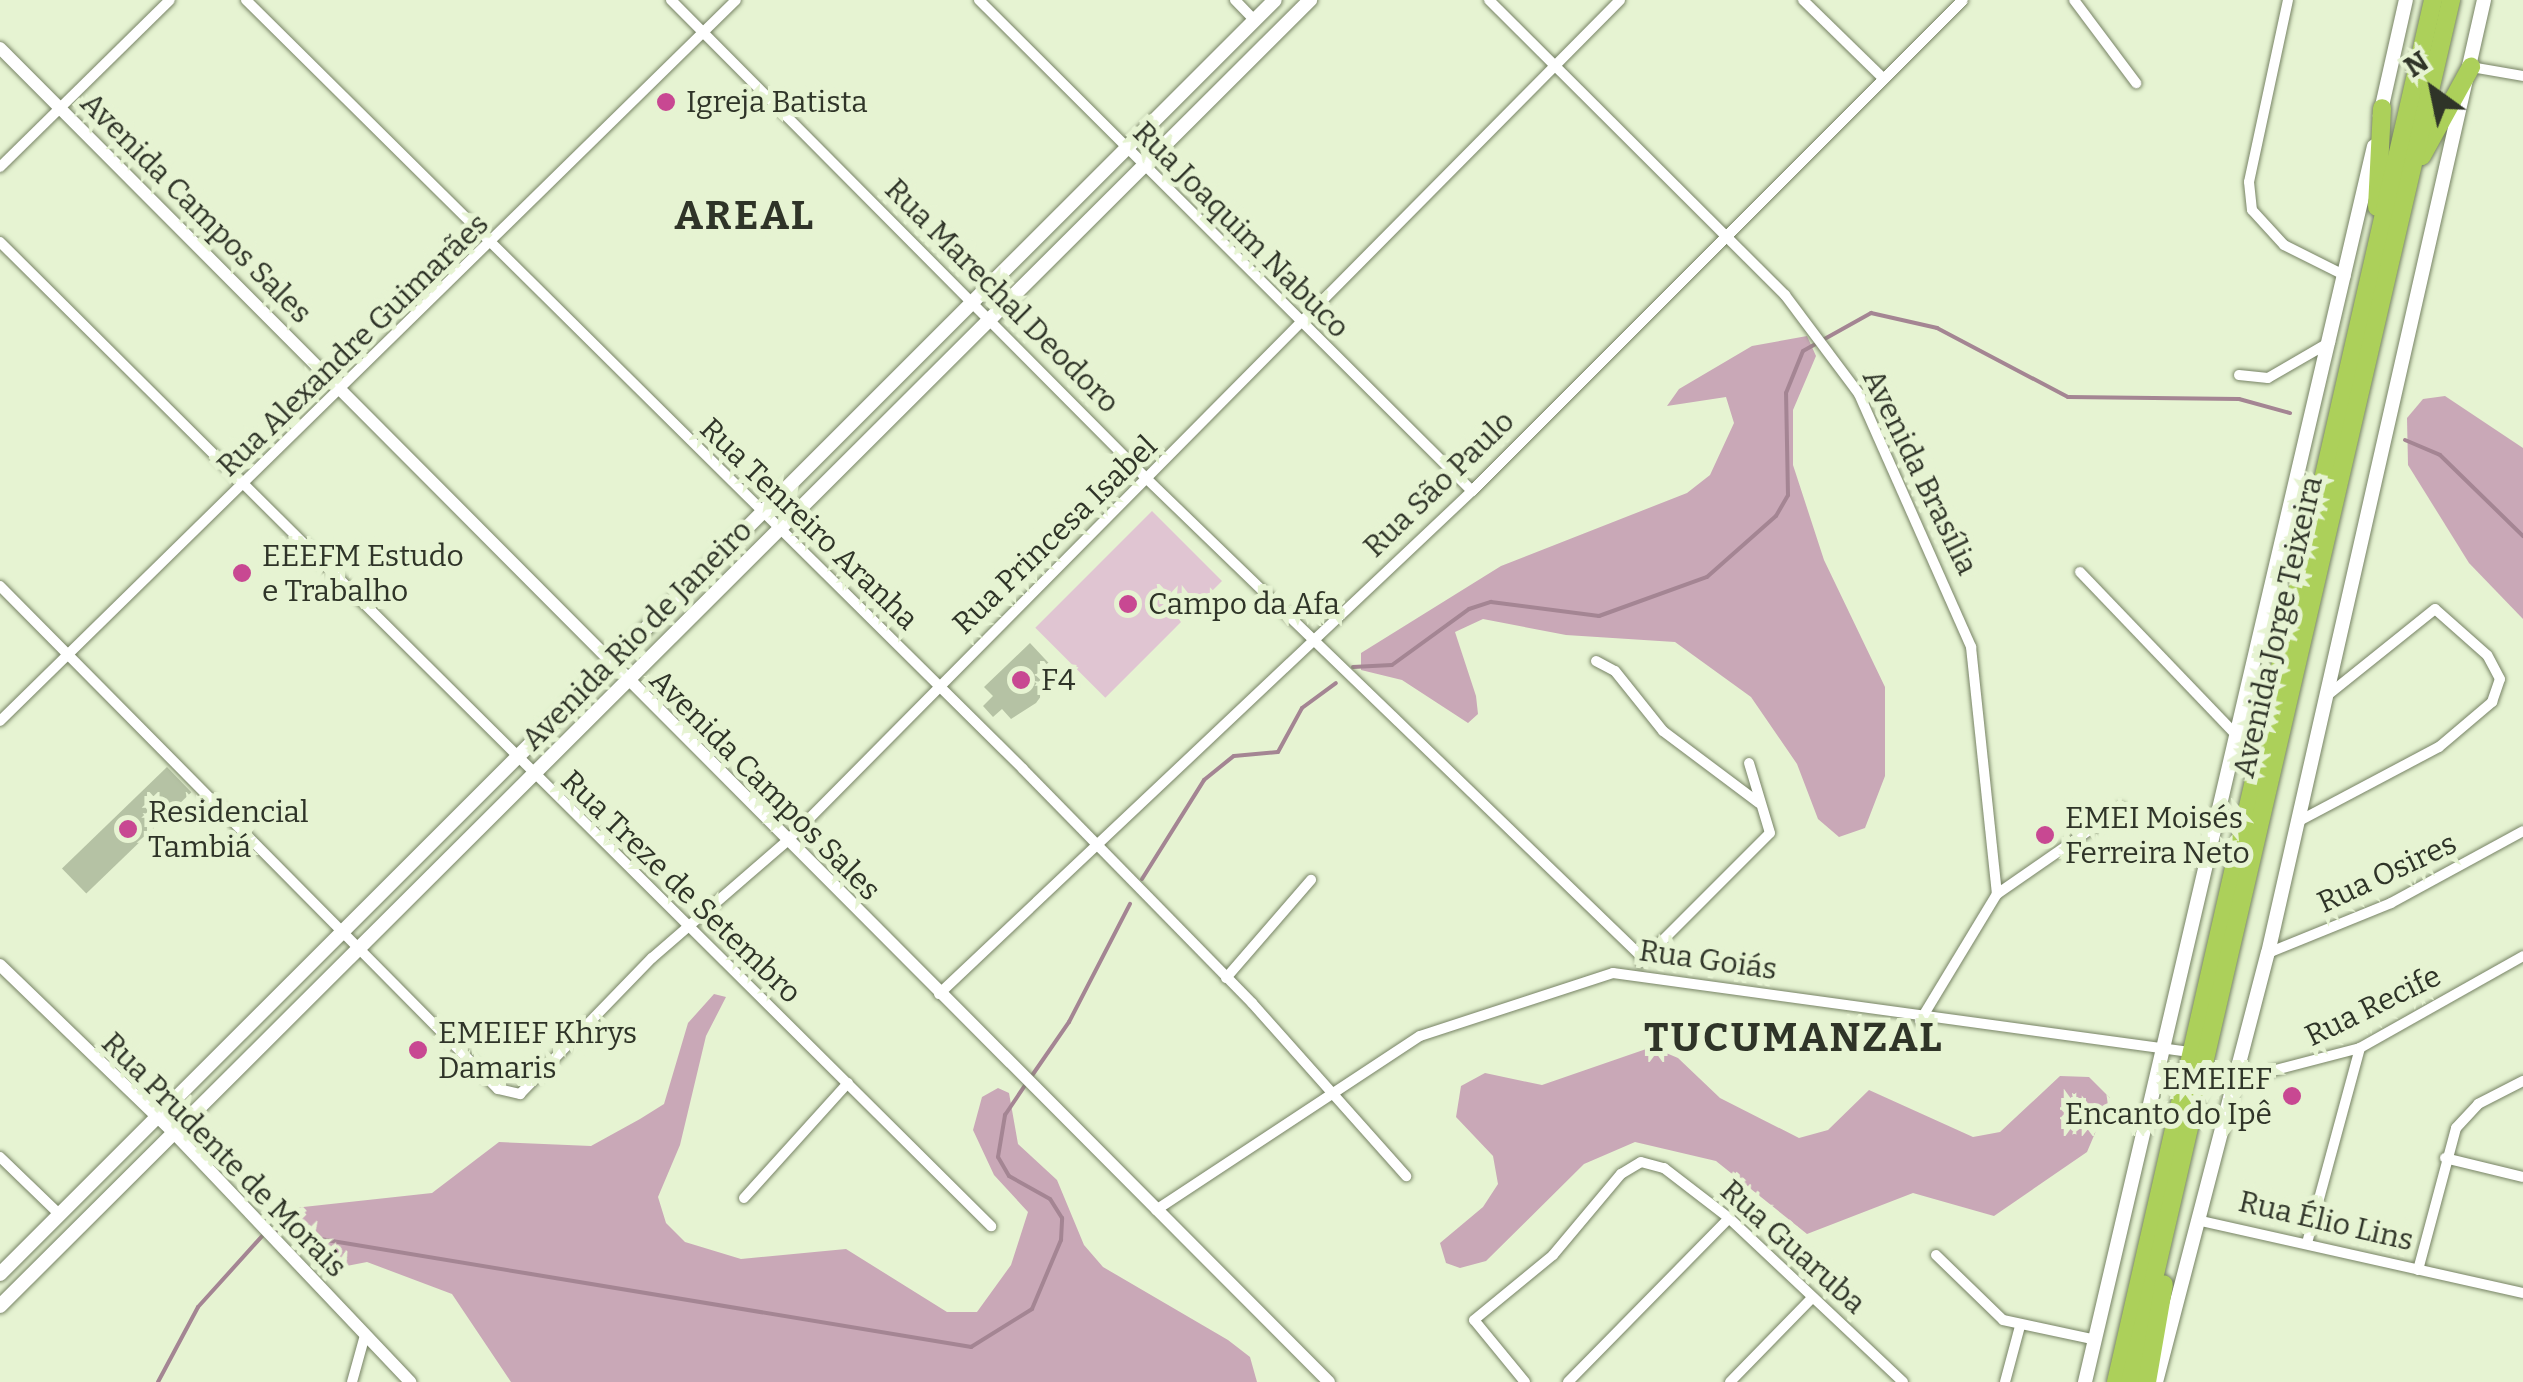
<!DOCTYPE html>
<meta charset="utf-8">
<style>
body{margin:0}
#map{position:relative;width:2523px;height:1382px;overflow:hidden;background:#e6f3d2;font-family:Bitter,serif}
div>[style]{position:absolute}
.green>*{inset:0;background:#e0c5d2;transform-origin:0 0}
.forest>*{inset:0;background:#c9a8b7}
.stream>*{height:4px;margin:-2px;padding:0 2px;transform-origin:2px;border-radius:2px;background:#a48593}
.building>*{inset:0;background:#b5c2a4;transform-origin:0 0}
.roads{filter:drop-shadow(0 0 2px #778365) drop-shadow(0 0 2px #778365)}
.minor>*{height:10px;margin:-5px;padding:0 5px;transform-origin:5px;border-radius:5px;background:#fff}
.tertiary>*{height:12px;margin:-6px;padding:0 6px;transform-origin:6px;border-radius:6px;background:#fff}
.secondary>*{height:14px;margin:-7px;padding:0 7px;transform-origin:7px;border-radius:7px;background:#fff}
.trunk>*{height:18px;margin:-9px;padding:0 9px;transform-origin:9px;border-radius:9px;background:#acd05a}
.dots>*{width:28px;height:28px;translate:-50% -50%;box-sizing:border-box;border:5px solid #e6f3d2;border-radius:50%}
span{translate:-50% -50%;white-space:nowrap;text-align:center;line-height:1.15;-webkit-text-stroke:10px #e6f3d2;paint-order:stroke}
.poi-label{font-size:30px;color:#2f3428}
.left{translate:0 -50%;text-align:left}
.right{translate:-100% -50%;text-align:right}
.street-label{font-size:30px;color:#2f3428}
.district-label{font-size:40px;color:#2f3428;font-weight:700;letter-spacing:2.5px}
.north{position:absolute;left:2383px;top:40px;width:100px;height:100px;-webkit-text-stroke:8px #e6f3d2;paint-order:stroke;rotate:327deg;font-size:28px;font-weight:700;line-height:40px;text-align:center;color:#2f3428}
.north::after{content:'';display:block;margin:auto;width:35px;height:45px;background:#2f3428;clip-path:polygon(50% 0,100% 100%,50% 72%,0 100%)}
</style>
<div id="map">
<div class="green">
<i style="left:1152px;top:511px;width:99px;height:165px;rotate:45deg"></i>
</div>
<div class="forest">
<i style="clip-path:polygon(1807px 336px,1816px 356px,1793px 410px,1793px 465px,1824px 560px,1885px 687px,1885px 776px,1865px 828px,1839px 837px,1818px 819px,1797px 764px,1751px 697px,1675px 642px,1566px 635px,1483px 619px,1455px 632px,1476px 696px,1478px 714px,1468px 723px,1402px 680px,1361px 670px,1361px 653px,1501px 566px,1687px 493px,1710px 475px,1734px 423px,1726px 397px,1667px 406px,1679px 389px,1752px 346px)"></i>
<i style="clip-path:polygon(2445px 396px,2523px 448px,2523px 619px,2469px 563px,2408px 465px,2407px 418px,2423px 399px)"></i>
<i style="clip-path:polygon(714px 994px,726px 997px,706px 1036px,680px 1145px,658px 1197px,666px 1223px,685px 1242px,741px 1259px,846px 1249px,947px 1312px,977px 1312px,1011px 1265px,1028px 1212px,994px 1175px,973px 1130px,982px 1097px,998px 1088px,1009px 1093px,1018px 1144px,1057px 1180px,1084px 1245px,1103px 1267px,1228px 1340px,1250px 1357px,1257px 1382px,511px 1382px,452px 1294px,367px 1262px,321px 1271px,289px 1239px,284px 1216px,294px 1208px,432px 1193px,499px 1142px,591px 1146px,640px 1119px,664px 1104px,688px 1023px)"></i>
<i style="clip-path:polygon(1652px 1047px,1678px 1058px,1720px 1098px,1799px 1138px,1828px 1130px,1869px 1090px,1973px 1137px,2000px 1132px,2060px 1076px,2089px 1077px,2110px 1098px,2087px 1152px,1994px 1216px,1913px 1193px,1807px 1234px,1716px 1161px,1635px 1142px,1584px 1164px,1486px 1261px,1460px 1268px,1446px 1263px,1440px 1243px,1483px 1207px,1498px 1184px,1493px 1156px,1456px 1117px,1461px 1086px,1485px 1073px,1542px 1085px)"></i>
</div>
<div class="stream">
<i style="left:2405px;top:440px;width:38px;rotate:23deg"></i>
<i style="left:2440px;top:455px;width:116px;rotate:44.3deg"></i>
<i style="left:1353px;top:667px;width:39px;rotate:-3deg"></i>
<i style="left:1392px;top:665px;width:95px;rotate:-36deg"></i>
<i style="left:1469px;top:609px;width:23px;rotate:-18deg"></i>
<i style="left:1491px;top:602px;width:109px;rotate:7.4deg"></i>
<i style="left:1599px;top:616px;width:115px;rotate:-19.9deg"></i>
<i style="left:1707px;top:577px;width:92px;rotate:-41.5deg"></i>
<i style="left:1776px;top:516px;width:24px;rotate:-60deg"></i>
<i style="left:1788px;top:495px;width:102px;rotate:-91.1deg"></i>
<i style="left:1786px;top:393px;width:45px;rotate:-68deg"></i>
<i style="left:1803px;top:351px;width:78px;rotate:-29.2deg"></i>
<i style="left:1871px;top:313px;width:68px;rotate:12.8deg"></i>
<i style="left:1937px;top:328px;width:148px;rotate:27.8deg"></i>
<i style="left:2068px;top:397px;width:171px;rotate:0.7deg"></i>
<i style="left:2239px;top:399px;width:53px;rotate:15.4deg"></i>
<i style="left:1142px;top:879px;width:117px;rotate:-57.9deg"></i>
<i style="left:1204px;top:780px;width:38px;rotate:-39deg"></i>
<i style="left:1234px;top:756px;width:44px;rotate:-5.2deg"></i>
<i style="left:1278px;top:752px;width:50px;rotate:-61.4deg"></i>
<i style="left:1302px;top:708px;width:42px;rotate:-36.3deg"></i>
<i style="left:1031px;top:1077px;width:67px;rotate:-55.4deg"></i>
<i style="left:1069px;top:1022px;width:133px;rotate:-62.7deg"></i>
<i style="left:272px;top:1231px;width:709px;rotate:9.42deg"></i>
<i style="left:971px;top:1347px;width:72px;rotate:-31.9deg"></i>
<i style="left:1032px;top:1309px;width:75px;rotate:-67.2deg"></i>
<i style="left:1061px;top:1240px;width:22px;rotate:-87deg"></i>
<i style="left:1062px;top:1218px;width:22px;rotate:-122deg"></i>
<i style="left:1050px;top:1199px;width:47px;rotate:-150.7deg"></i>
<i style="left:1009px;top:1176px;width:22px;rotate:-120deg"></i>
<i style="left:998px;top:1157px;width:43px;rotate:-80.5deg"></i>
<i style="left:1005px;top:1115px;width:36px;rotate:-56deg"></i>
<i style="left:158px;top:1382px;width:85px;rotate:-61.9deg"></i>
<i style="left:198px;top:1307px;width:98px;rotate:-47.9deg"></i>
</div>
<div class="building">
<i style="clip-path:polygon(1030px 643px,1058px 673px,1036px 703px,1011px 719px,1002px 709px,993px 717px,983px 706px,993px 696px,984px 687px)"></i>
<i style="left:167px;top:767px;width:35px;height:146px;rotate:46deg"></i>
</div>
<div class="roads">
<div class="minor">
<i style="left:246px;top:0;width:1093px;rotate:44.7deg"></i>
<i style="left:1023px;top:769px;width:327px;rotate:45.6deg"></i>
<i style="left:1252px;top:1003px;width:232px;rotate:48.3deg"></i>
<i style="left:671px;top:0;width:677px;rotate:45.18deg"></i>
<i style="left:1148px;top:480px;width:690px;rotate:44deg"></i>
<i style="left:979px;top:0;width:696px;rotate:44.88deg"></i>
<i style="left:1235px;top:0;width:28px;rotate:46deg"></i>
<i style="left:1489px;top:0;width:418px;rotate:44.9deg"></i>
<i style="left:1785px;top:295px;width:124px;rotate:53.2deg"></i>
<i style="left:1859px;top:394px;width:277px;rotate:66.1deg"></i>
<i style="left:1971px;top:647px;width:248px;rotate:84deg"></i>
<i style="left:1803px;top:0;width:110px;rotate:44.3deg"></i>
<i style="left:2074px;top:0;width:104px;rotate:53.2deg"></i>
<i style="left:2288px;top:0;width:186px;rotate:102.1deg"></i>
<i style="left:2249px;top:182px;width:28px;rotate:84deg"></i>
<i style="left:2252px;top:210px;width:47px;rotate:47.6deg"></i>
<i style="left:2284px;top:245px;width:69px;rotate:26.6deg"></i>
<i style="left:2471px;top:67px;width:53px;rotate:9.8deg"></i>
<i style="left:0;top:167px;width:238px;rotate:-44.5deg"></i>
<i style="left:0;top:242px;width:1397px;rotate:44.8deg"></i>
<i style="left:2239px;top:375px;width:29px;rotate:6deg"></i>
<i style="left:2268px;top:378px;width:72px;rotate:-30.1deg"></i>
<i style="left:2080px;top:572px;width:227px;rotate:46.2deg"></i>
<i style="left:0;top:586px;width:708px;rotate:45.29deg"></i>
<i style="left:498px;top:1089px;width:23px;rotate:13deg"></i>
<i style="left:520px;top:1094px;width:190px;rotate:-45.9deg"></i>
<i style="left:652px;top:958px;width:177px;rotate:-40.9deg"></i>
<i style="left:786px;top:842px;width:1185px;rotate:-45.27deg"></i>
<i style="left:1596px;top:661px;width:21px;rotate:28deg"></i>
<i style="left:1615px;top:671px;width:77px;rotate:51.3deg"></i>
<i style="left:1663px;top:731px;width:120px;rotate:36.9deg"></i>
<i style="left:0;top:721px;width:1030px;rotate:-44.41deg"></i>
<i style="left:2299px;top:821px;width:158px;rotate:-27.9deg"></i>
<i style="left:2439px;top:747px;width:70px;rotate:-40.3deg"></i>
<i style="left:2492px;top:702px;width:24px;rotate:-71deg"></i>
<i style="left:2500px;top:679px;width:27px;rotate:-118deg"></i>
<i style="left:2487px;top:655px;width:69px;rotate:-138.5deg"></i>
<i style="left:2435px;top:609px;width:134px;rotate:141.3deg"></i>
<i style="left:2268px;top:953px;width:133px;rotate:-22.1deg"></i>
<i style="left:2391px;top:903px;width:150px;rotate:-28.6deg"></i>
<i style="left:1641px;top:962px;width:182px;rotate:-45deg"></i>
<i style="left:1770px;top:833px;width:73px;rotate:-106.7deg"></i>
<i style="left:1226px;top:978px;width:130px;rotate:-49.1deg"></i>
<i style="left:939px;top:994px;width:733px;rotate:-43.34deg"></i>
<i style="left:1472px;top:491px;width:694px;rotate:-45deg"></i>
<i style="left:1920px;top:1021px;width:149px;rotate:-58.8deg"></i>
<i style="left:1997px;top:894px;width:151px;rotate:-34.7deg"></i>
<i style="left:2237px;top:1080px;width:127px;rotate:-14.6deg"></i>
<i style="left:2360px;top:1048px;width:187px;rotate:-29.4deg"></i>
<i style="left:0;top:1157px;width:83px;rotate:44deg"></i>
<i style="left:2445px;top:1158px;width:80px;rotate:13.7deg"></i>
<i style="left:744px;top:1198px;width:155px;rotate:-47.9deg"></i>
<i style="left:1156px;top:1210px;width:316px;rotate:-33.4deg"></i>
<i style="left:1420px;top:1036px;width:203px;rotate:-18.1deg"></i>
<i style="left:1613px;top:973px;width:582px;rotate:7.8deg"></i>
<i style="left:2201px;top:1221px;width:330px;rotate:12.6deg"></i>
<i style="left:2307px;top:1243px;width:202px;rotate:-74.8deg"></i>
<i style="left:1936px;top:1255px;width:93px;rotate:44.1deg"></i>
<i style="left:2003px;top:1320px;width:95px;rotate:12.1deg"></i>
<i style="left:2418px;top:1270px;width:147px;rotate:-75deg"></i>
<i style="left:2456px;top:1128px;width:33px;rotate:-47deg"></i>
<i style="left:2478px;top:1104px;width:51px;rotate:-27.1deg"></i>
<i style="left:352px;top:1382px;width:49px;rotate:-74.5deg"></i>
<i style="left:1525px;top:1382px;width:80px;rotate:-129.4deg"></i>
<i style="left:1474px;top:1320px;width:102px;rotate:-39.4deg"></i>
<i style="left:1553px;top:1255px;width:106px;rotate:-50deg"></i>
<i style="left:1621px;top:1174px;width:23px;rotate:-31deg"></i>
<i style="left:1641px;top:1162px;width:24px;rotate:15deg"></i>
<i style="left:1664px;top:1168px;width:82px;rotate:37.6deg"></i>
<i style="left:1729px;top:1218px;width:239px;rotate:43.3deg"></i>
<i style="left:1568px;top:1382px;width:230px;rotate:-45.5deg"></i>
<i style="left:1730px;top:1382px;width:117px;rotate:-45.7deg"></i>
<i style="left:2005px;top:1382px;width:58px;rotate:-75deg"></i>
</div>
<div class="tertiary">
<i style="left:0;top:48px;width:1883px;rotate:45.11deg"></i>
<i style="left:0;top:965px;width:243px;rotate:44deg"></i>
<i style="left:175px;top:1134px;width:342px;rotate:46.5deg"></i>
</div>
<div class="secondary">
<i style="left:2380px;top:115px;width:118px;rotate:-77.3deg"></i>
<i style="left:0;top:1274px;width:1802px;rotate:-44.98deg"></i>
<i style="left:0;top:1306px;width:1850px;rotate:-44.91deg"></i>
<i style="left:2085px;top:1382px;width:1269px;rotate:-76.84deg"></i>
<i style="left:2156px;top:1382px;width:443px;rotate:-75.4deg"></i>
<i style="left:2268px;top:953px;width:977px;rotate:-77.23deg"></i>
</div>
<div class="trunk">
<i style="left:2422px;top:156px;width:102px;rotate:-61.2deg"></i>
<i style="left:2377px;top:207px;width:99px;rotate:-87.1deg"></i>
<i style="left:2116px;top:1382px;width:1418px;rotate:-77.08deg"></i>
<i style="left:2130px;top:1382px;width:1419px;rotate:-76.92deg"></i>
<i style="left:2147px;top:1382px;width:99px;rotate:-80.2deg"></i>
</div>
</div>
<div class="dots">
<i style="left:666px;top:102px;background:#c84892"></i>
<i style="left:242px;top:573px;background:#c84892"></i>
<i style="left:1128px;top:604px;background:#c84892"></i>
<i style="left:1021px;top:680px;background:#c84892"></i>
<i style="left:128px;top:829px;background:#c84892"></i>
<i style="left:2045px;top:835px;background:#c84892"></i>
<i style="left:418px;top:1050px;background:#c84892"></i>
<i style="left:2292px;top:1096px;background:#c84892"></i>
</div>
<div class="poi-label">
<span class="left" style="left:686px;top:102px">Igreja Batista</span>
<span class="left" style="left:262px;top:573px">EEEFM Estudo<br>e Trabalho</span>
<span class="left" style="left:1148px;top:604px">Campo da Afa</span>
<span class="left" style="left:1041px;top:680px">F4</span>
<span class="left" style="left:148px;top:829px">Residencial<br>Tambiá</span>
<span class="left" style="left:2065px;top:835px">EMEI Moisés<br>Ferreira Neto</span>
<span class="left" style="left:438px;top:1050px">EMEIEF Khrys<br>Damaris</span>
<span class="right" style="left:2272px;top:1096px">EMEIEF<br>Encanto do Ipê</span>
</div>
<div class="street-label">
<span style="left:196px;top:208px;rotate:45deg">Avenida Campos Sales</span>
<span style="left:1241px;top:230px;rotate:45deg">Rua Joaquim Nabuco</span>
<span style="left:1002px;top:296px;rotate:45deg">Rua Marechal Deodoro</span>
<span style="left:353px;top:345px;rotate:-44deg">Rua Alexandre Guimarães</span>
<span style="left:1920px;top:472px;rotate:64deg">Avenida Brasília</span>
<span style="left:1439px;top:484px;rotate:-44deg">Rua São Paulo</span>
<span style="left:809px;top:524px;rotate:44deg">Rua Tenreiro Aranha</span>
<span style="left:1055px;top:535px;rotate:-44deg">Rua Princesa Isabel</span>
<span style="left:2278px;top:627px;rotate:-77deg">Avenida Jorge Teixeira</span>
<span style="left:637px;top:635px;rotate:-45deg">Avenida Rio de Janeiro</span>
<span style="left:765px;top:785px;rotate:45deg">Avenida Campos Sales</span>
<span style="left:2387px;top:873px;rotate:-25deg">Rua Osires</span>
<span style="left:681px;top:887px;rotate:44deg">Rua Treze de Setembro</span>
<span style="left:1708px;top:960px;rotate:8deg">Rua Goiás</span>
<span style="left:2373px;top:1006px;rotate:-26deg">Rua Recife</span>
<span style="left:224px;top:1155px;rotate:45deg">Rua Prudente de Morais</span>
<span style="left:2326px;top:1221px;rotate:13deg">Rua Élio Lins</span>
<span style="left:1793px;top:1247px;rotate:42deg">Rua Guaruba</span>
</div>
<div class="district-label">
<span style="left:745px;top:216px">AREAL</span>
<span style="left:1794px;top:1038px">TUCUMANZAL</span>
</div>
<div class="north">N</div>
</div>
